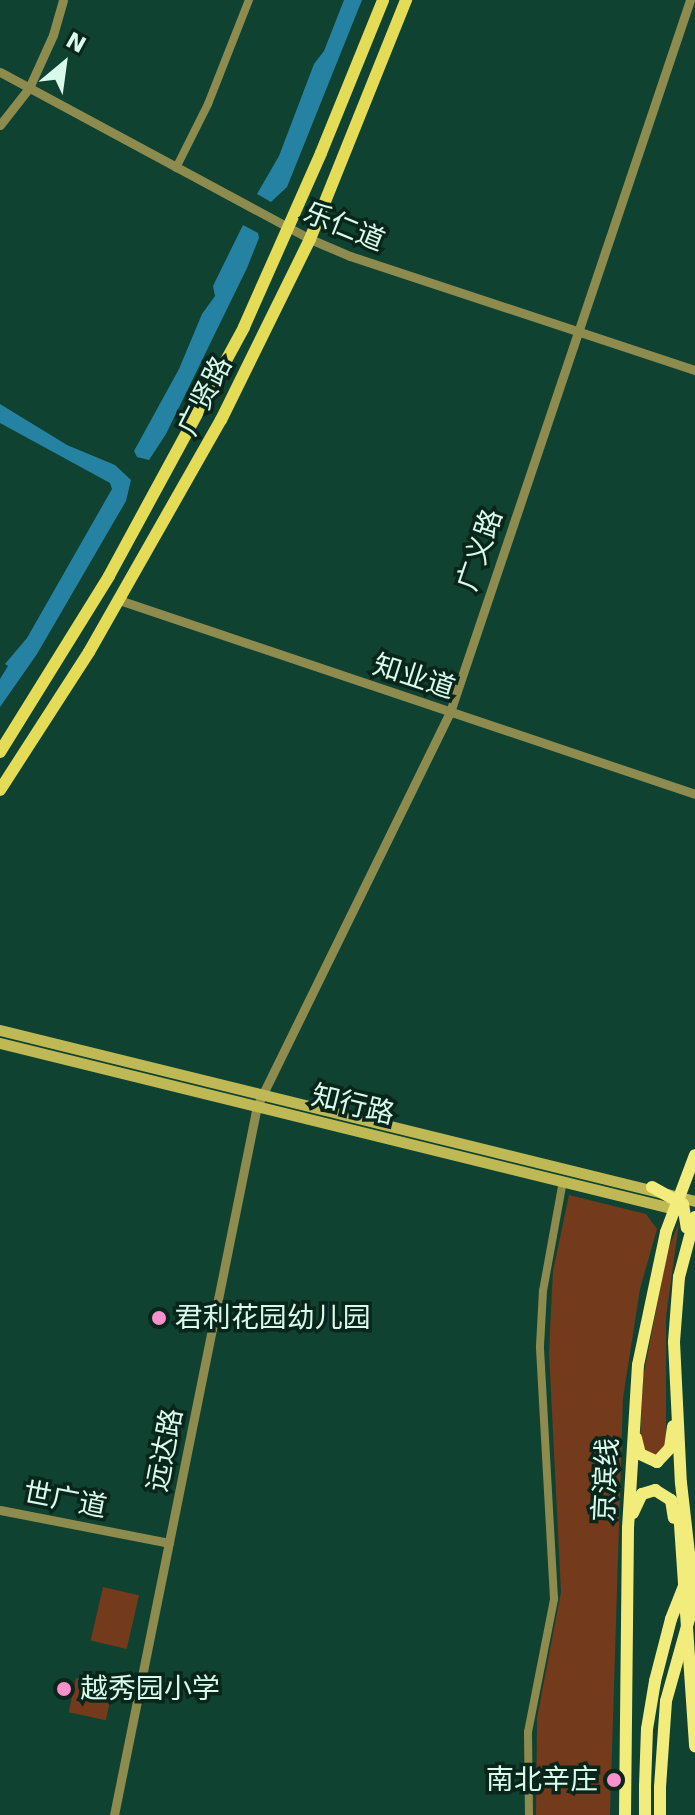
<!DOCTYPE html>
<meta charset="utf-8">
<style>
body{margin:0}
#map{position:relative;width:695px;height:1815px;overflow:hidden;background:#0f4231;font-family:"DejaVu Sans","Noto Sans SC",sans-serif}
div>[style]{position:absolute}
.green>*{inset:0;background:#733a1c;transform-origin:0 0}
.water>*{inset:0;background:#2582a2}
.minor>*{height:8px;margin:-4px;padding:0 4px;transform-origin:4px;border-radius:4px;background:#8e8b4f}
.tertiary>*{height:9px;margin:-4.5px;padding:0 4.5px;transform-origin:4.5px;border-radius:4.5px;background:#8e8b4f}
.secondary>*{height:11px;margin:-5.5px;padding:0 5.5px;transform-origin:5.5px;border-radius:5.5px;background:#beb955}
.primary>*{height:12px;margin:-6px;padding:0 6px;transform-origin:6px;border-radius:6px;background:#e4dc56}
.trunk>*{height:12px;margin:-6px;padding:0 6px;transform-origin:6px;border-radius:6px;background:#f2ec7d}
.trunk-bridge>*{height:12px;margin:-6px;padding:0 6px;transform-origin:6px;border-radius:6px;background:#f2ec7d}
.dots>*{width:22px;height:22px;translate:-50% -50%;box-sizing:border-box;border:4px solid #0a251b;border-radius:50%}
span{translate:-50% -50%;white-space:nowrap;text-align:center;line-height:1.15;-webkit-text-stroke:7px #0a251b;paint-order:stroke}
.street-label{font-size:28px;color:#d9f9ea}
.poi-label{font-size:28px;color:#d9f9ea}
.left{translate:0 -50%;text-align:left}
.right{translate:-100% -50%;text-align:right}
.north{position:absolute;left:24px;top:24px;width:80px;height:80px;-webkit-text-stroke:6px #0a251b;paint-order:stroke;rotate:29deg;font-size:22px;font-weight:700;line-height:32px;text-align:center;color:#d9f9ea}
.north::after{content:'';display:block;margin:auto;width:28px;height:36px;background:#d9f9ea;clip-path:polygon(50% 0,100% 100%,50% 72%,0 100%)}
</style>
<div id="map">
<div class="green">
<i style="clip-path:polygon(569px 1195px,646px 1214px,657px 1229px,640px 1289px,623px 1398px,610px 1815px,536px 1815px,537px 1718px,561px 1592px,549px 1352px,553px 1271px)"></i>
<i style="clip-path:polygon(679px 1223px,666px 1317px,666px 1445px,656px 1456px,646px 1454px,640px 1442px,643px 1377px,668px 1249px)"></i>
<i style="left:103px;top:1587px;width:37px;height:55px;rotate:13deg"></i>
<i style="left:76px;top:1678px;width:38px;height:35px;rotate:12deg"></i>
</div>
<div class="water">
<i style="clip-path:polygon(344px 0,362px 0,287px 187px,271px 202px,257px 194px,279px 156px,314px 64px,324px 51px)"></i>
<i style="clip-path:polygon(243px 225px,258px 233px,259px 238px,247px 268px,166px 434px,149px 460px,137px 457px,134px 451px,179px 369px,202px 314px,215px 296px,213px 286px)"></i>
<i style="clip-path:polygon(0 404px,67px 445px,115px 465px,131px 480px,126px 501px,37px 654px,0 707px,0 679px,8px 666px,5px 664px,27px 638px,112px 489px,110px 483px,0 423px)"></i>
</div>
<div class="minor">
<i style="left:176px;top:168px;width:72px;rotate:-63.4deg"></i>
<i style="left:208px;top:104px;width:112px;rotate:-68.5deg"></i>
<i style="left:529px;top:1815px;width:83px;rotate:-90.7deg"></i>
<i style="left:528px;top:1732px;width:136px;rotate:-78.9deg"></i>
<i style="left:554px;top:1599px;width:253px;rotate:-93.2deg"></i>
<i style="left:540px;top:1346px;width:55px;rotate:-86.9deg"></i>
<i style="left:543px;top:1291px;width:112px;rotate:-79.7deg"></i>
</div>
<div class="tertiary">
<i style="left:0;top:72px;width:352px;rotate:28.3deg"></i>
<i style="left:310px;top:239px;width:43px;rotate:23deg"></i>
<i style="left:350px;top:256px;width:363px;rotate:18.3deg"></i>
<i style="left:0;top:125px;width:47px;rotate:-51.9deg"></i>
<i style="left:29px;top:88px;width:58px;rotate:-65.6deg"></i>
<i style="left:53px;top:35px;width:36px;rotate:-74deg"></i>
<i style="left:119px;top:600px;width:608px;rotate:18.61deg"></i>
<i style="left:0;top:1510px;width:172px;rotate:11deg"></i>
<i style="left:114px;top:1815px;width:723px;rotate:-78.6deg"></i>
<i style="left:257px;top:1106px;width:439px;rotate:-63.9deg"></i>
<i style="left:450px;top:712px;width:751px;rotate:-71.37deg"></i>
</div>
<div class="secondary">
<i style="left:0;top:1030px;width:716px;rotate:13.82deg"></i>
<i style="left:0;top:1043px;width:703px;rotate:13.82deg"></i>
</div>
<div class="primary">
<i style="left:0;top:752px;width:207px;rotate:-58.2deg"></i>
<i style="left:109px;top:576px;width:283px;rotate:-61.5deg"></i>
<i style="left:244px;top:327px;width:190px;rotate:-66.1deg"></i>
<i style="left:321px;top:153px;width:165px;rotate:-67.9deg"></i>
<i style="left:0;top:790px;width:164px;rotate:-57.2deg"></i>
<i style="left:89px;top:652px;width:267px;rotate:-60.4deg"></i>
<i style="left:221px;top:420px;width:202px;rotate:-63.8deg"></i>
<i style="left:310px;top:239px;width:258px;rotate:-68.1deg"></i>
</div>
<div class="trunk">
<i style="left:652px;top:1187px;width:35px;rotate:29deg"></i>
<i style="left:683px;top:1204px;width:24px;rotate:81deg"></i>
<i style="left:695px;top:1217px;width:62px;rotate:104.9deg"></i>
<i style="left:679px;top:1277px;width:65px;rotate:94.4deg"></i>
<i style="left:674px;top:1342px;width:141px;rotate:87.2deg"></i>
<i style="left:681px;top:1483px;width:123px;rotate:83.5deg"></i>
<i style="left:636px;top:1438px;width:16px;rotate:76deg"></i>
<i style="left:640px;top:1454px;width:19px;rotate:25deg"></i>
<i style="left:657px;top:1462px;width:19px;rotate:-47deg"></i>
<i style="left:670px;top:1448px;width:22px;rotate:-82deg"></i>
<i style="left:679px;top:1510px;width:237px;rotate:86.1deg"></i>
<i style="left:633px;top:1513px;width:21px;rotate:-65deg"></i>
<i style="left:642px;top:1494px;width:14px;rotate:-17deg"></i>
<i style="left:655px;top:1490px;width:19px;rotate:32deg"></i>
<i style="left:671px;top:1500px;width:18px;rotate:81deg"></i>
<i style="left:645px;top:1786px;width:29px;rotate:90deg"></i>
<i style="left:625px;top:1815px;width:287px;rotate:-89.4deg"></i>
<i style="left:628px;top:1528px;width:163px;rotate:-86.5deg"></i>
<i style="left:638px;top:1365px;width:136px;rotate:-78.1deg"></i>
<i style="left:666px;top:1232px;width:82px;rotate:-69.4deg"></i>
<i style="left:660px;top:1815px;width:28px;rotate:-90deg"></i>
</div>
<div class="trunk-bridge">
<i style="left:645px;top:1786px;width:57px;rotate:-88deg"></i>
<i style="left:647px;top:1729px;width:49px;rotate:-80.5deg"></i>
<i style="left:655px;top:1681px;width:64px;rotate:-75.5deg"></i>
<i style="left:671px;top:1619px;width:66px;rotate:-68.5deg"></i>
<i style="left:660px;top:1787px;width:86px;rotate:-86deg"></i>
<i style="left:666px;top:1701px;width:107px;rotate:-74.3deg"></i>
</div>
<div class="dots">
<i style="left:159px;top:1318px;background:#f890cb"></i>
<i style="left:64px;top:1689px;background:#f890cb"></i>
<i style="left:614px;top:1780px;background:#f890cb"></i>
</div>
<div class="street-label">
<span style="left:344px;top:227px;rotate:22deg">乐仁道</span>
<span style="left:205px;top:396px;rotate:-63deg">广贤路</span>
<span style="left:480px;top:550px;rotate:-71deg">广义路</span>
<span style="left:414px;top:677px;rotate:18deg">知业道</span>
<span style="left:353px;top:1105px;rotate:14deg">知行路</span>
<span style="left:165px;top:1450px;rotate:-79deg">远达路</span>
<span style="left:606px;top:1480px;rotate:-87deg">京滨线</span>
<span style="left:65px;top:1500px;rotate:11deg">世广道</span>
</div>
<div class="poi-label">
<span class="left" style="left:175px;top:1318px">君利花园幼儿园</span>
<span class="left" style="left:80px;top:1689px">越秀园小学</span>
<span class="right" style="left:598px;top:1780px">南北辛庄</span>
</div>
<div class="north">N</div>
</div>
